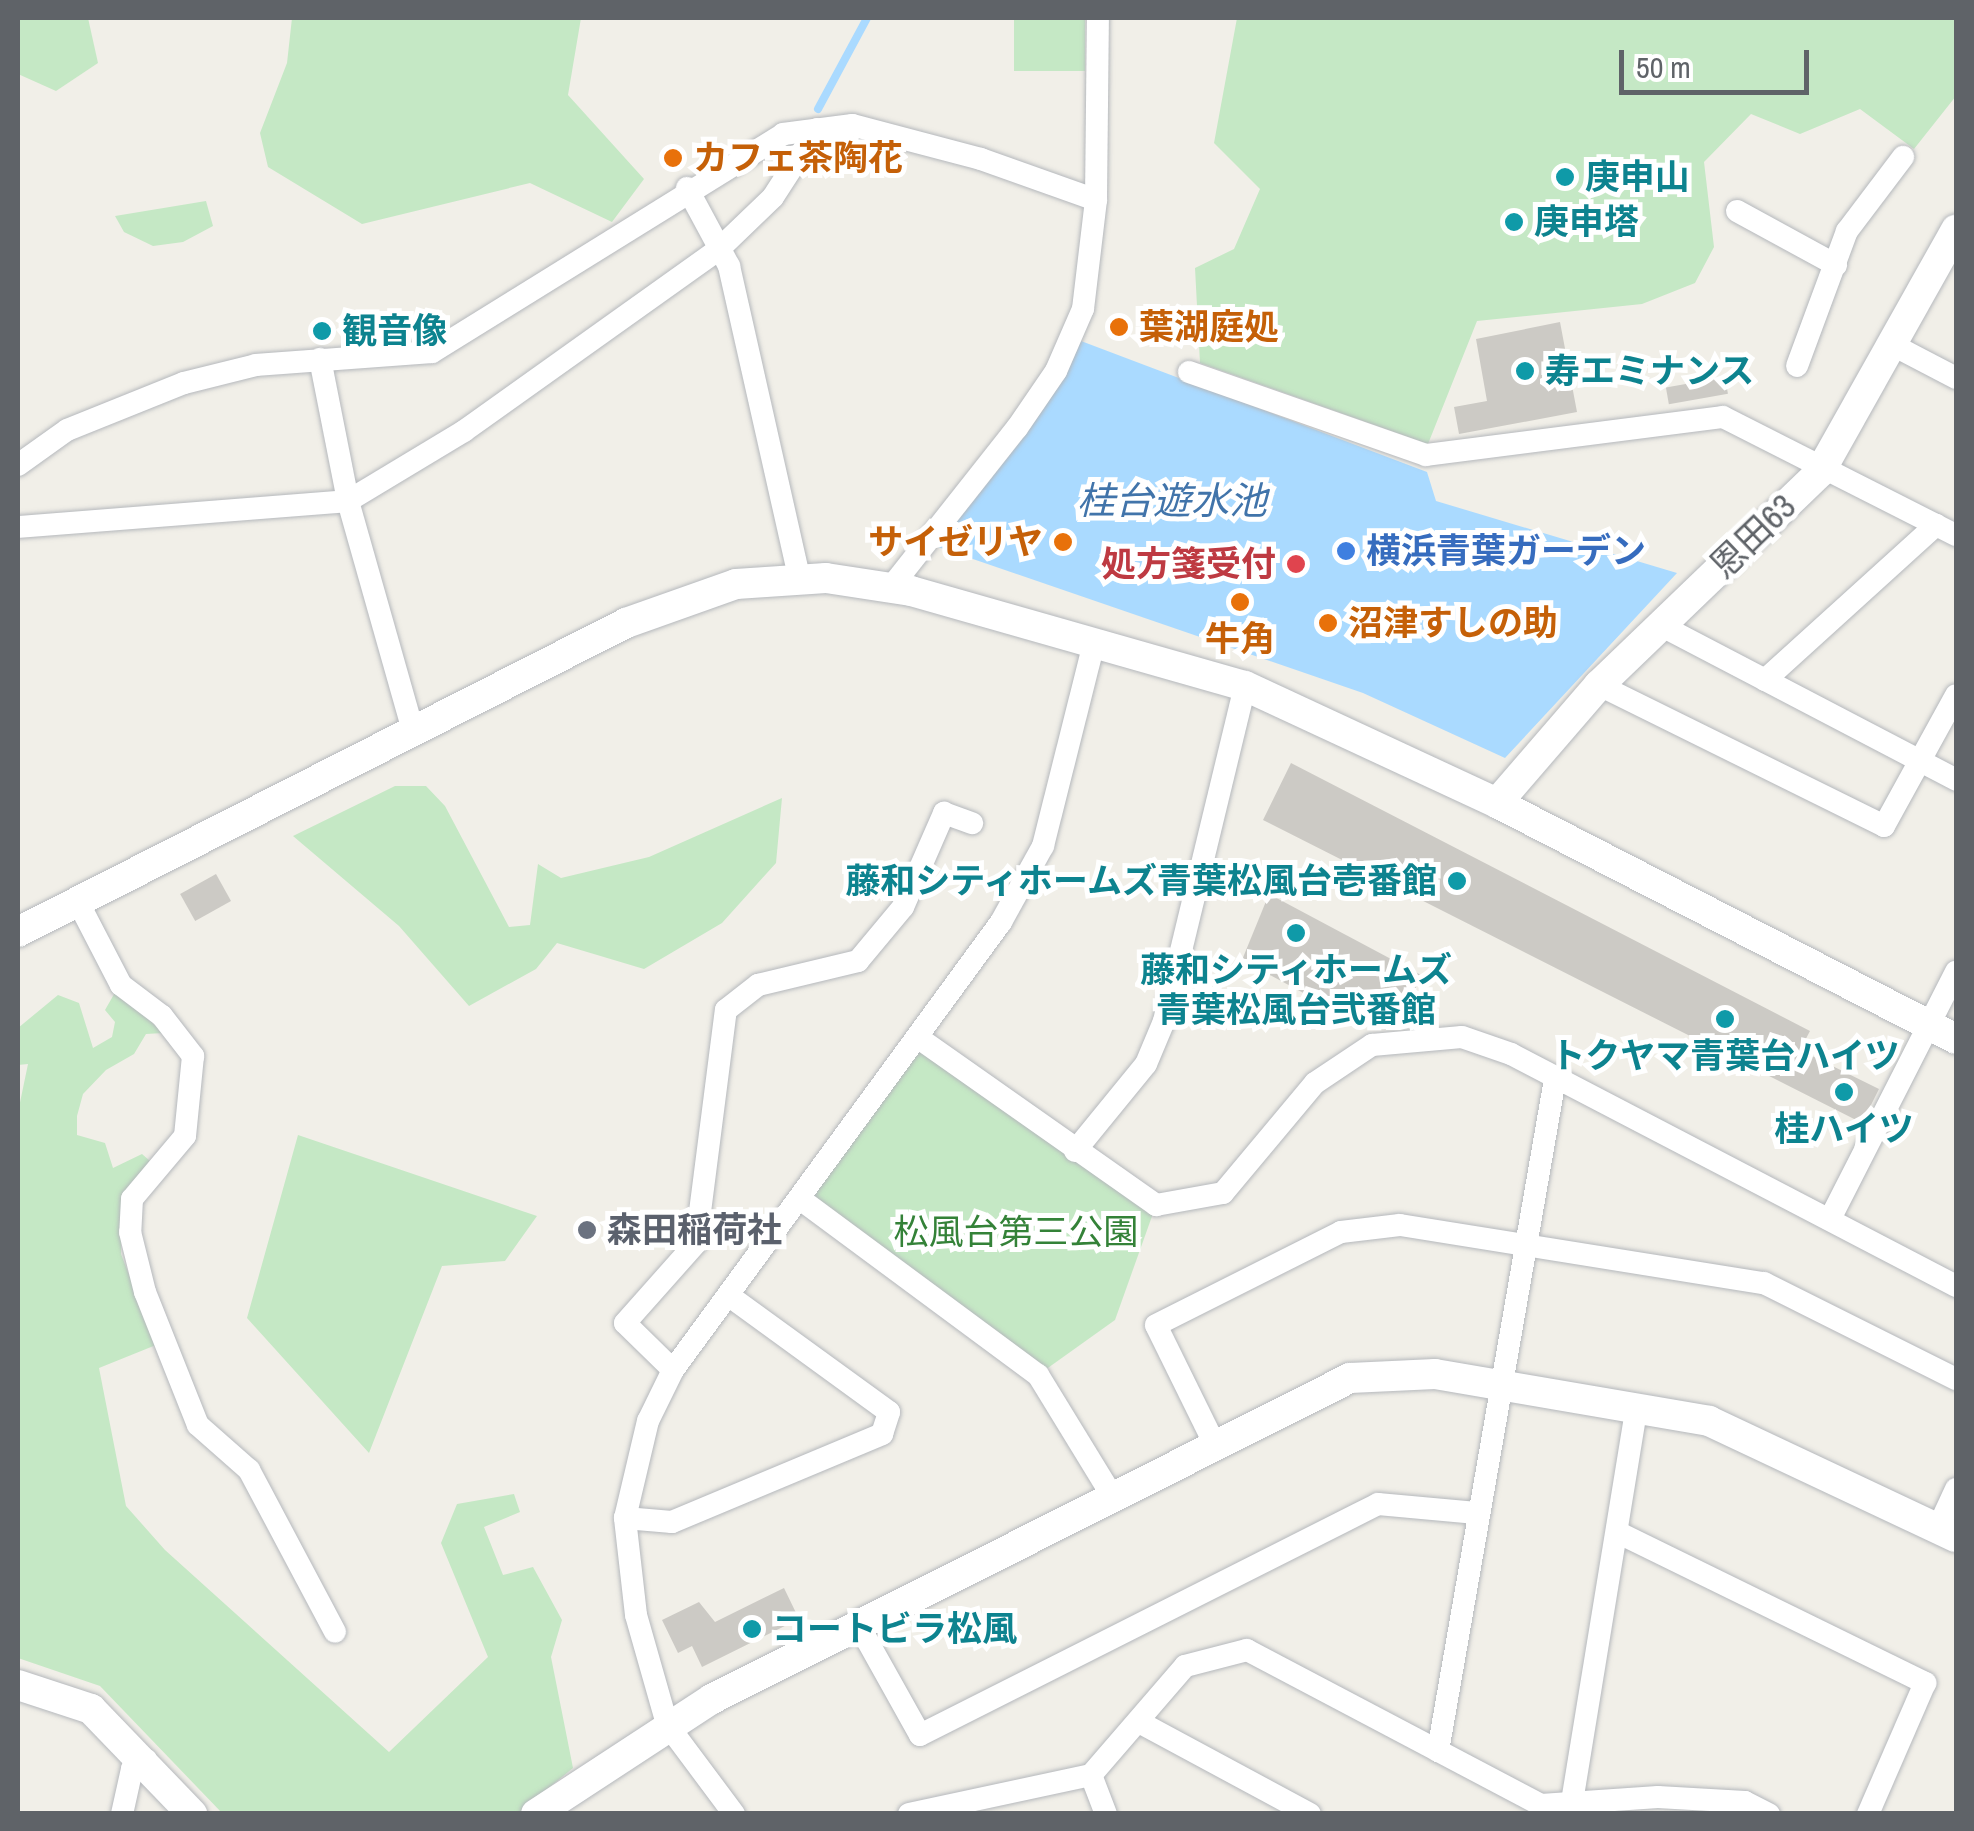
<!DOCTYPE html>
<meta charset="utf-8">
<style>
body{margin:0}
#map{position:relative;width:1974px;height:1831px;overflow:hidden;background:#f1efe8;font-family:"Archivo Narrow","Noto Sans JP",sans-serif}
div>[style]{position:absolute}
.green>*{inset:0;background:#c5e8c5;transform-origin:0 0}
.water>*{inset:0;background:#aadaff}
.stream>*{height:8px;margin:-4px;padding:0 4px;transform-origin:4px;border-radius:4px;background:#aadaff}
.building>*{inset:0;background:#cccac5;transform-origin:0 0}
.roads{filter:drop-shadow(0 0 2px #b5b8bc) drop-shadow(0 0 2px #b5b8bc)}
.minor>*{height:22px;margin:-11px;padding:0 11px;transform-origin:11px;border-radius:11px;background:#fff}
.tertiary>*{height:30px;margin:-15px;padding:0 15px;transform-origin:15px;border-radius:15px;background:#fff}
.dots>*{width:28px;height:28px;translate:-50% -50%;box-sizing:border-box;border:5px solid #fff;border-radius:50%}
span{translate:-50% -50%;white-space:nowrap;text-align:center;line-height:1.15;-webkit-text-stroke:10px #fff;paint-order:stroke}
.food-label{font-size:35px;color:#c56008;font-weight:700}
.left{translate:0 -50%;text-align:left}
.right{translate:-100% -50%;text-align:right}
.culture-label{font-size:35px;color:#0d838f;font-weight:700}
.street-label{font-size:35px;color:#5f6368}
.shop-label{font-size:35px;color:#366cbe;font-weight:700}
.health-label{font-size:35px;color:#be3a42;font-weight:700}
.worship-label{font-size:35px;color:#5b616d;font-weight:700}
.park-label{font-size:35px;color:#348238}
.water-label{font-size:38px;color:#4174aa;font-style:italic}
.frame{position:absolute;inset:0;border:20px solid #5f6368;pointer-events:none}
.scale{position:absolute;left:1619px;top:50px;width:190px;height:45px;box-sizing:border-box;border:5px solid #5f6368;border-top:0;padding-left:12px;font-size:30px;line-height:35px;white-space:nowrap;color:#5f6368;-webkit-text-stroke:8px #fff;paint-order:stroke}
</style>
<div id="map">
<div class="green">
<i style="clip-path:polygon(18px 18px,88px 18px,98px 63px,56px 91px,18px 74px)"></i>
<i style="clip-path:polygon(292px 18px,581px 18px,568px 95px,644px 179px,612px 222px,530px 183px,362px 224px,268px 167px,260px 133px,287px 63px)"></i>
<i style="left:1014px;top:18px;width:71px;height:53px"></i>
<i style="clip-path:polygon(1237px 18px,1956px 18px,1956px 96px,1914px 149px,1860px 109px,1800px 134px,1751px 114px,1704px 162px,1714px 247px,1695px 283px,1642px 304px,1477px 321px,1428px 444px,1200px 363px,1195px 268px,1234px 249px,1260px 189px,1214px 143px)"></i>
<i style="clip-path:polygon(206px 201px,213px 226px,183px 242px,153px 246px,124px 232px,115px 216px)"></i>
<i style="clip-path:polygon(395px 786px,426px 786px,445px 806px,509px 927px,530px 925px,538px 864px,561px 878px,649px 857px,782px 798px,776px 863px,722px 923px,644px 969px,557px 943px,536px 969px,469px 1006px,399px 926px,293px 836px)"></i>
<i style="clip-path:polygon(117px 989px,163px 1033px,146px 1034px,134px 1054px,106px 1070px,83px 1094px,77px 1116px,77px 1135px,105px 1143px,113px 1168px,142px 1154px,150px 1161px,121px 1199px,121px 1254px,156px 1345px,99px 1368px,126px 1506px,165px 1550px,389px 1752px,488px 1657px,441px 1543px,457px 1504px,514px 1494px,520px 1512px,484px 1527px,503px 1575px,533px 1567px,562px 1620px,551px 1657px,573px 1768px,518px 1813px,222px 1813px,100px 1686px,18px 1658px,18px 1112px,28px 1064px,18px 1065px,18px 1028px,58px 995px,79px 1003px,93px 1048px,112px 1037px,115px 1022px,105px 1010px)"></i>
<i style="clip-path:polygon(920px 1047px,1156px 1205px,1115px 1320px,1038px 1375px,800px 1199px)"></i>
<i style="clip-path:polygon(298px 1135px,537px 1216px,505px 1261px,442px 1266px,369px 1453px,247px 1318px)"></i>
</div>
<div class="water">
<i style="clip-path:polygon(1081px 341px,1427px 472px,1436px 501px,1677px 573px,1505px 758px,1363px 693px,938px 547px)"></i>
</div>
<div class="stream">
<i style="left:818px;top:109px;width:103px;rotate:-61.7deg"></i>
</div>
<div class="building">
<i style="clip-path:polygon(1560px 322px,1577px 412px,1459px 434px,1454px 407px,1487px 401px,1476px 339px)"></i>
<i style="left:1725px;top:377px;width:17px;height:60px;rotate:80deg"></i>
<i style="clip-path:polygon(1291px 763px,1810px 1031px,1800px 1050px,1879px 1089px,1862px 1123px,1263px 820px)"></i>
<i style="left:216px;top:874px;width:31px;height:41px;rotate:61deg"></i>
<i style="clip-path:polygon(1269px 894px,1421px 975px,1402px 1020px,1361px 1024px,1242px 960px)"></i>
<i style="clip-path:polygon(784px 1588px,799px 1619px,702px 1667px,692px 1646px,678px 1653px,662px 1620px,699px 1602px,715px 1622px)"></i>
</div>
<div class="roads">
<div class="minor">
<i style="left:687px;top:188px;width:89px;rotate:61.7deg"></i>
<i style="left:729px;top:266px;width:319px;rotate:77.3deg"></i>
<i style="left:1737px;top:211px;width:113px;rotate:28.6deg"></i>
<i style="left:1893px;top:345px;width:71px;rotate:27.6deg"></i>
<i style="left:320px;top:359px;width:145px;rotate:78.8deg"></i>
<i style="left:348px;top:501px;width:238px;rotate:74.2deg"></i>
<i style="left:1797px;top:366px;width:144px;rotate:-69.7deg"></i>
<i style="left:1847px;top:231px;width:93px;rotate:-52.9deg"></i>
<i style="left:1189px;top:372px;width:251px;rotate:19.3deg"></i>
<i style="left:1426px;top:455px;width:299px;rotate:-7.3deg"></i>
<i style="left:1723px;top:417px;width:261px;rotate:26.9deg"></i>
<i style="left:18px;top:465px;width:60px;rotate:-35.5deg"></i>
<i style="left:67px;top:430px;width:126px;rotate:-21.9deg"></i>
<i style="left:184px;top:383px;width:74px;rotate:-14deg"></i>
<i style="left:256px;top:365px;width:176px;rotate:-4.2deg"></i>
<i style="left:432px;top:352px;width:413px;rotate:-31.8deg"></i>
<i style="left:783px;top:134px;width:70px;rotate:-7.4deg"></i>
<i style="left:852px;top:125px;width:133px;rotate:14.8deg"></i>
<i style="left:981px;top:159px;width:122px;rotate:19.6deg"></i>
<i style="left:18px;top:527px;width:331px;rotate:-4.5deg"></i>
<i style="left:348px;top:501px;width:135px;rotate:-31.1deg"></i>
<i style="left:464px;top:431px;width:312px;rotate:-35.5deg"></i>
<i style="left:718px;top:250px;width:76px;rotate:-43.9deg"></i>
<i style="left:773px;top:197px;width:81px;rotate:-57.1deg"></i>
<i style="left:892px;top:586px;width:201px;rotate:-51.7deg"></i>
<i style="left:1017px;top:428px;width:69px;rotate:-55.6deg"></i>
<i style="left:1056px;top:371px;width:68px;rotate:-66.5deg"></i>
<i style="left:1083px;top:309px;width:110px;rotate:-83.2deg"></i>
<i style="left:1096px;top:200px;width:182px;rotate:-89.4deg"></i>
<i style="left:1662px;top:626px;width:332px;rotate:27.6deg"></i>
<i style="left:1765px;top:680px;width:231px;rotate:-42.2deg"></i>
<i style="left:1599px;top:685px;width:318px;rotate:26.3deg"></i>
<i style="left:1884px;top:826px;width:149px;rotate:-61.2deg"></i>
<i style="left:78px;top:902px;width:93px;rotate:62.6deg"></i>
<i style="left:121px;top:985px;width:51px;rotate:37.1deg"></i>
<i style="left:162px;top:1016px;width:51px;rotate:52.2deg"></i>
<i style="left:193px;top:1056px;width:80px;rotate:95.7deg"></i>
<i style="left:185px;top:1136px;width:82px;rotate:130.1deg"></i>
<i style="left:132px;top:1199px;width:33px;rotate:93deg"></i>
<i style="left:130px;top:1232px;width:62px;rotate:76deg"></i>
<i style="left:145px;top:1292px;width:143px;rotate:68.3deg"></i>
<i style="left:198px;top:1425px;width:68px;rotate:41.4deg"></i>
<i style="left:249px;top:1470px;width:183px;rotate:62deg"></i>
<i style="left:920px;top:1039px;width:289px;rotate:35.1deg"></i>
<i style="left:1156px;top:1205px;width:68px;rotate:-10.2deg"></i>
<i style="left:1223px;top:1193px;width:143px;rotate:-50.1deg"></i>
<i style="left:1315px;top:1083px;width:69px;rotate:-33.7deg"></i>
<i style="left:1372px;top:1045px;width:90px;rotate:-5.1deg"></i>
<i style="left:1462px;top:1037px;width:52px;rotate:19.1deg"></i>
<i style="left:1511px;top:1054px;width:502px;rotate:27.54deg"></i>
<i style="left:1075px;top:1151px;width:112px;rotate:-50.8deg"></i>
<i style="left:1146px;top:1064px;width:47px;rotate:-67.3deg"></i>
<i style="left:1164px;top:1021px;width:345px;rotate:-76.4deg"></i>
<i style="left:800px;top:1199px;width:296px;rotate:36.5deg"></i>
<i style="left:1038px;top:1375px;width:140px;rotate:58.5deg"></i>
<i style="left:1832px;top:1215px;width:273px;rotate:-63deg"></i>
<i style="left:673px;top:1370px;width:67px;rotate:-135.6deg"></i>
<i style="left:625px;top:1323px;width:107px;rotate:-48.4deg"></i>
<i style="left:696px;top:1243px;width:235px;rotate:-82.7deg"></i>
<i style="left:726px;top:1010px;width:41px;rotate:-38deg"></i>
<i style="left:758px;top:985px;width:103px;rotate:-13.5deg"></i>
<i style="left:858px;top:961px;width:70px;rotate:-50.2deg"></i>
<i style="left:903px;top:907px;width:103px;rotate:-66.4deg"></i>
<i style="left:944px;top:813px;width:30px;rotate:20deg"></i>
<i style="left:1214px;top:1443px;width:131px;rotate:-116.2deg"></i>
<i style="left:1156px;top:1325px;width:207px;rotate:-26.7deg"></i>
<i style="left:1341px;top:1232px;width:59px;rotate:-6.8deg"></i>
<i style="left:1400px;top:1225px;width:369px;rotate:9.1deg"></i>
<i style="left:1764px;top:1283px;width:215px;rotate:26.6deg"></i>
<i style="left:625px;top:1518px;width:47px;rotate:4.9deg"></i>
<i style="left:672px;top:1522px;width:228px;rotate:-22.7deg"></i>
<i style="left:882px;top:1434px;width:23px;rotate:-72deg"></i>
<i style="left:889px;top:1412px;width:195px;rotate:-144deg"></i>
<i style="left:1938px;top:1528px;width:43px;rotate:-65.2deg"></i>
<i style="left:1621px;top:1534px;width:339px;rotate:26.1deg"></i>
<i style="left:1925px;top:1683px;width:143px;rotate:113.5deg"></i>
<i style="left:858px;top:1624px;width:127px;rotate:60.8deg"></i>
<i style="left:920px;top:1735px;width:513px;rotate:-26.76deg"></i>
<i style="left:1378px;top:1504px;width:99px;rotate:5.2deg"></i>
<i style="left:1139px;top:1722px;width:194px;rotate:28.3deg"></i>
<i style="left:1438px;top:1751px;width:682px;rotate:-80.12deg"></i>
<i style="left:1091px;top:1775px;width:42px;rotate:69deg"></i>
<i style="left:122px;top:1814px;width:46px;rotate:-77.5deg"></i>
<i style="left:132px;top:1769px;width:17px;rotate:-33deg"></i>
<i style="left:734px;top:1814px;width:112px;rotate:-126.7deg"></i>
<i style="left:667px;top:1724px;width:113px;rotate:-105.9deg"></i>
<i style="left:636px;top:1615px;width:98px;rotate:-96.5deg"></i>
<i style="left:625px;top:1518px;width:100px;rotate:-76.7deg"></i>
<i style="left:648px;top:1421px;width:57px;rotate:-63.9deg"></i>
<i style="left:673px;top:1370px;width:555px;rotate:-53.79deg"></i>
<i style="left:1001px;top:922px;width:87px;rotate:-61.1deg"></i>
<i style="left:1043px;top:846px;width:209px;rotate:-75.9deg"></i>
<i style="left:909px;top:1814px;width:186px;rotate:-12.1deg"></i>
<i style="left:1091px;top:1775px;width:144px;rotate:-49.2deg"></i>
<i style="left:1185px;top:1666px;width:64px;rotate:-14.5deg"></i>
<i style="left:1247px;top:1650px;width:332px;rotate:27.8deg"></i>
<i style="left:1541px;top:1805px;width:117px;rotate:-3.9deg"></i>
<i style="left:1658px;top:1797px;width:87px;rotate:3.3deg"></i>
<i style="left:1745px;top:1802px;width:27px;rotate:27deg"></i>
<i style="left:1570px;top:1814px;width:406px;rotate:-80.7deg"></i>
</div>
<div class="tertiary">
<i style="left:1497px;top:803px;width:156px;rotate:-49.2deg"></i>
<i style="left:1599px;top:685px;width:307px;rotate:-43.9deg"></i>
<i style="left:1820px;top:472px;width:278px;rotate:-60.7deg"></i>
<i style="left:18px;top:932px;width:682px;rotate:-26.94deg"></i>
<i style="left:626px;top:623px;width:117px;rotate:-19.5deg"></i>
<i style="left:736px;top:584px;width:90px;rotate:-3.8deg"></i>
<i style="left:826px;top:578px;width:86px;rotate:8.7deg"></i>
<i style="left:911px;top:591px;width:347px;rotate:15.9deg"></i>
<i style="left:1245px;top:686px;width:278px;rotate:24.9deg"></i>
<i style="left:1497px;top:803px;width:516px;rotate:27.21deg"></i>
<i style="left:18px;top:1685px;width:77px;rotate:18.2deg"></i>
<i style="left:91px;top:1709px;width:146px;rotate:46.1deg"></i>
<i style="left:536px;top:1814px;width:210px;rotate:-33.2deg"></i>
<i style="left:712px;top:1699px;width:714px;rotate:-26.71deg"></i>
<i style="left:1350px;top:1378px;width:85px;rotate:-2.7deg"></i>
<i style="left:1435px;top:1374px;width:278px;rotate:9.7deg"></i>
<i style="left:1709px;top:1421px;width:273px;rotate:25.2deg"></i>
</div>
</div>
<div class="dots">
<i style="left:673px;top:158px;background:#e8710a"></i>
<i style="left:1565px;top:177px;background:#0f9aa8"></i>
<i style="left:1514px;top:222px;background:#0f9aa8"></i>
<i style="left:1119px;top:327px;background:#e8710a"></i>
<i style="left:322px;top:331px;background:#0f9aa8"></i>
<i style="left:1525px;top:371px;background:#0f9aa8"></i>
<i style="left:1063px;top:542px;background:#e8710a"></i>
<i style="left:1346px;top:551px;background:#3f7fe0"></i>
<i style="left:1296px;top:564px;background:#e0444e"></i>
<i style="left:1240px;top:602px;background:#e8710a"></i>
<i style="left:1328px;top:623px;background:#e8710a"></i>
<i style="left:1457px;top:881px;background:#0f9aa8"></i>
<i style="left:1296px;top:933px;background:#0f9aa8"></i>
<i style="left:1725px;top:1019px;background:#0f9aa8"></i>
<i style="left:1844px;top:1092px;background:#0f9aa8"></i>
<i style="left:587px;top:1230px;background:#6b7280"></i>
<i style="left:752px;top:1629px;background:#0f9aa8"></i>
</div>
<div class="food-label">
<span class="left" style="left:693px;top:158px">カフェ茶陶花</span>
<span class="left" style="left:1139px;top:327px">葉湖庭処</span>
<span class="right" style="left:1043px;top:542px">サイゼリヤ</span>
<span class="left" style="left:1348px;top:623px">沼津すしの助</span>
<span style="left:1240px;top:639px">牛角</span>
</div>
<div class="culture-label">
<span class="left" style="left:1585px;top:177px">庚申山</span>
<span class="left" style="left:1534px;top:222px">庚申塔</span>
<span class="left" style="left:342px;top:331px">観音像</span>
<span class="left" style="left:1545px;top:371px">寿エミナンス</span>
<span class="right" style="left:1437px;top:881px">藤和シティホームズ青葉松風台壱番館</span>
<span style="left:1296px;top:990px">藤和シティホームズ<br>青葉松風台弐番館</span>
<span style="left:1725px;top:1056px">トクヤマ青葉台ハイツ</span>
<span style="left:1844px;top:1129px">桂ハイツ</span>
<span class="left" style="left:772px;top:1629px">コートビラ松風</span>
</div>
<div class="street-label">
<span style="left:1753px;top:536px;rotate:-44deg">恩田63</span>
</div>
<div class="shop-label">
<span class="left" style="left:1366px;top:551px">横浜青葉ガーデン</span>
</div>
<div class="health-label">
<span class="right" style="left:1276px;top:564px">処方箋受付</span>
</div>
<div class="worship-label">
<span class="left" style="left:607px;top:1230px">森田稲荷社</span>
</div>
<div class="park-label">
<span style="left:1016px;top:1232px">松風台第三公園</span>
</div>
<div class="water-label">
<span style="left:1172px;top:501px">桂台遊水池</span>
</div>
<div class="frame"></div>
<div class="scale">50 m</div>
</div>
